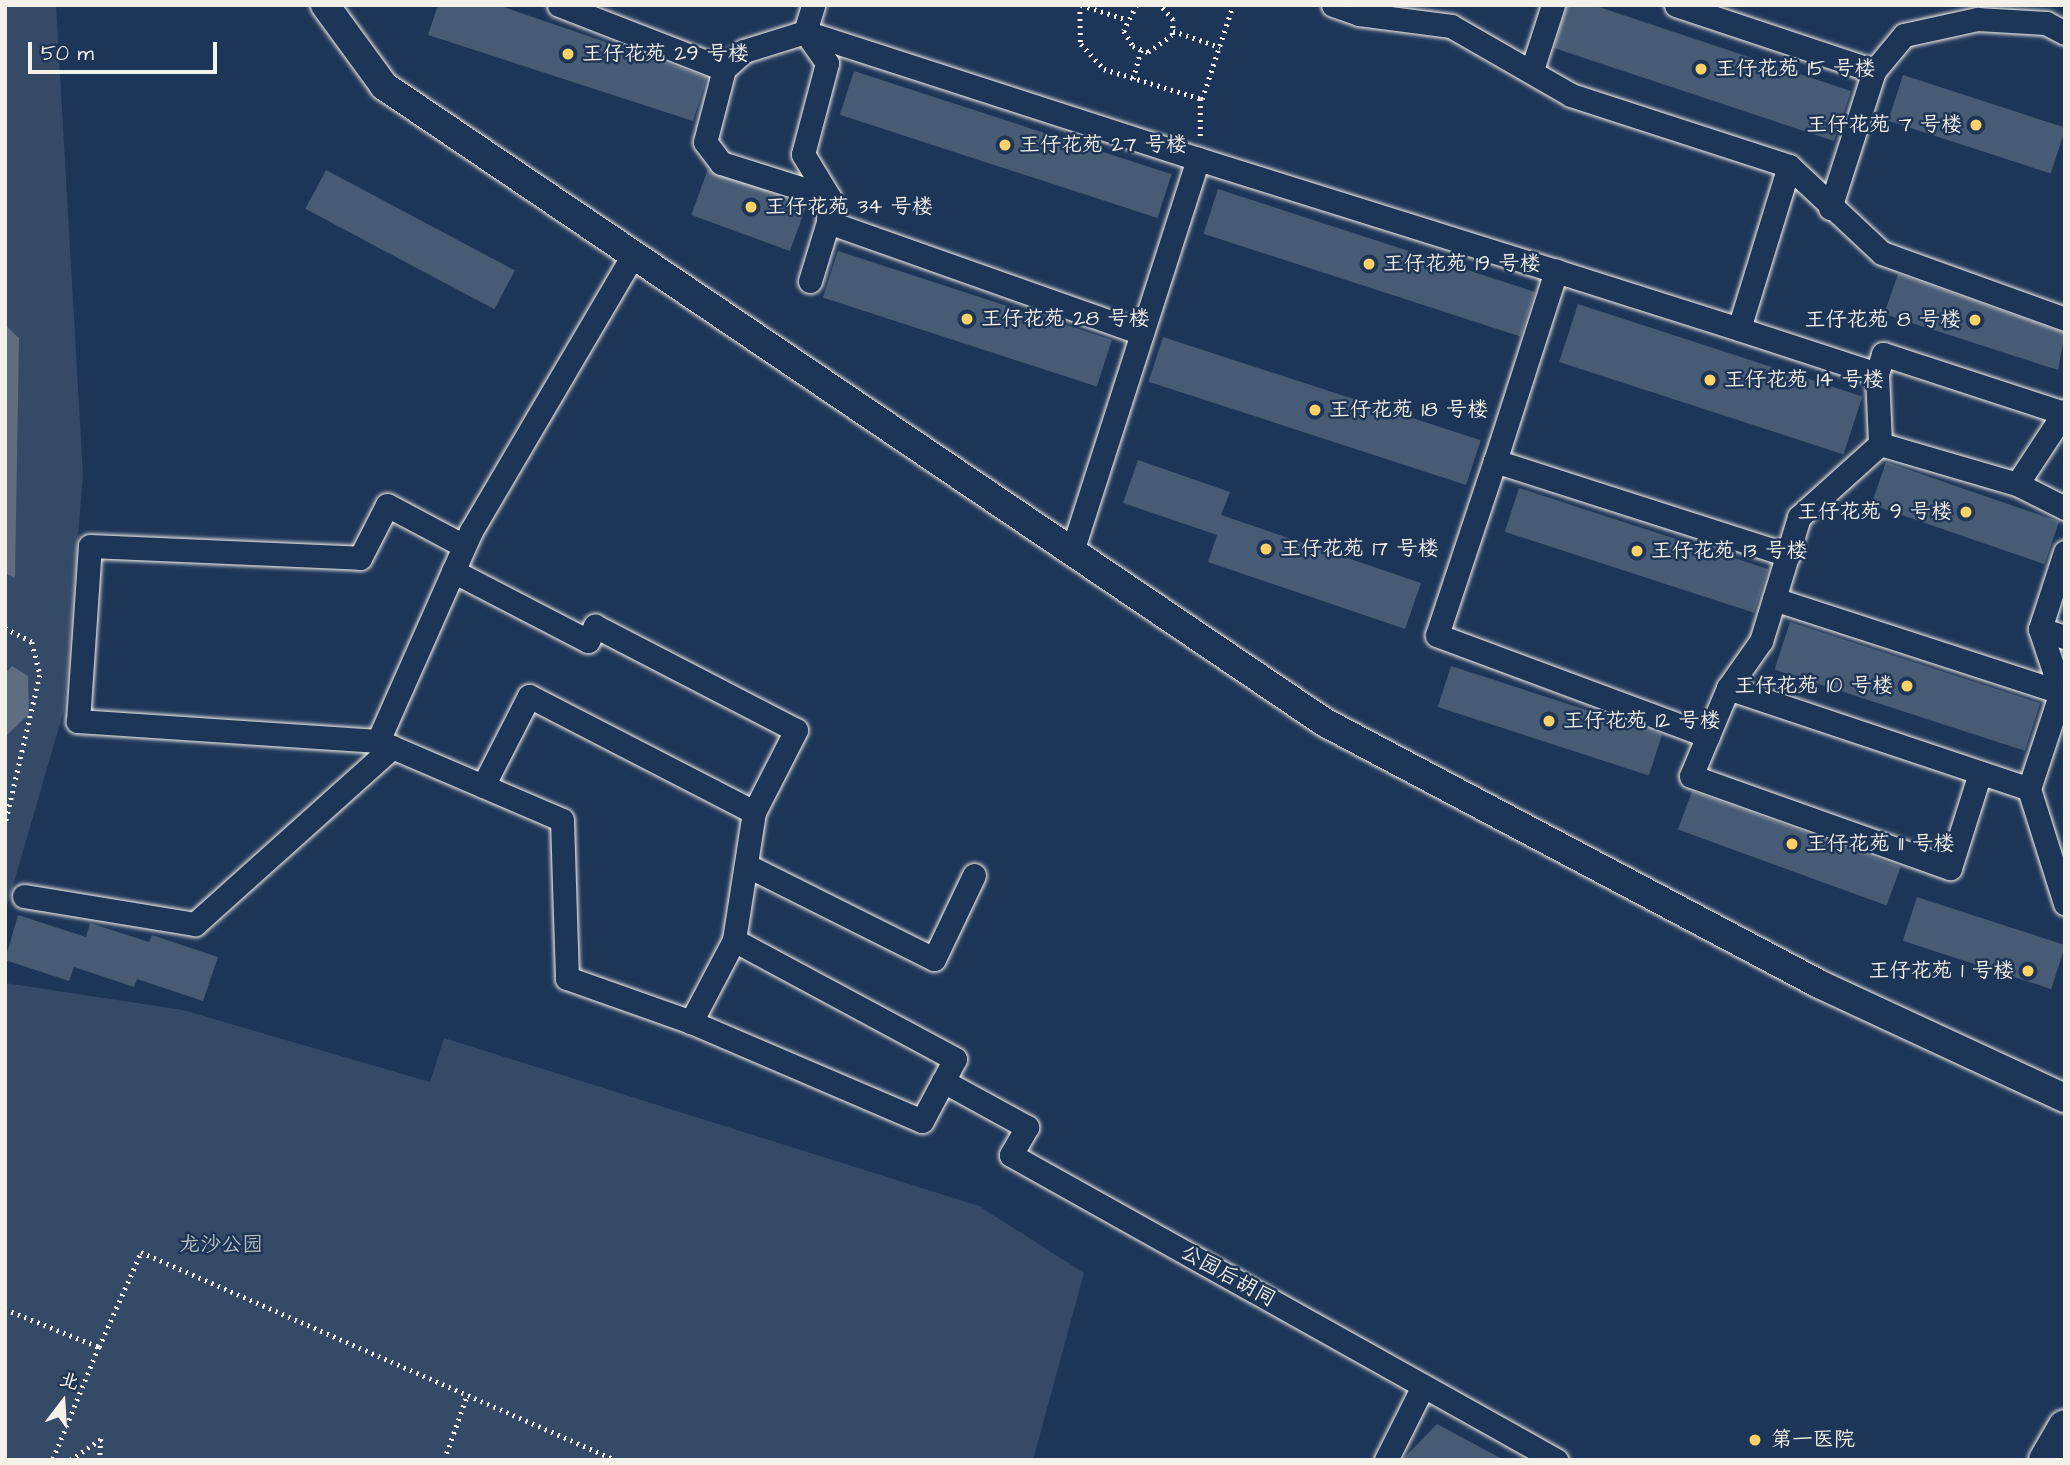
<!DOCTYPE html>
<meta charset="utf-8">
<style>
body{margin:0}
#map{position:relative;width:2070px;height:1465px;overflow:hidden;background:#1d3557;font-family:"Architects Daughter","LXGW WenKai TC",sans-serif}
div>[style]{position:absolute}
.green>*{inset:0;background:#354a67}
.water>*{inset:0;background:#5e6d82}
.building>*{inset:0;background:#485b74;transform-origin:0 0}
.path>*{height:4.5px;margin-top:-2.25px;transform-origin:0;background:repeating-linear-gradient(90deg,#f4f1e8 0 2px,transparent 0 7px)}
.roads{filter:drop-shadow(0 0 2px #f4f1e8) drop-shadow(0 0 2px #f4f1e8)}
.minor>*{height:23px;margin:-11.5px;padding:0 11.5px;transform-origin:11.5px;border-radius:11.5px;background:#1d3557}
.tertiary>*{height:28px;margin:-14px;padding:0 14px;transform-origin:14px;border-radius:14px;background:#1d3557}
.secondary>*{height:32px;margin:-16px;padding:0 16px;transform-origin:16px;border-radius:16px;background:#1d3557}
.dots>*{width:19px;height:19px;translate:-50% -50%;box-sizing:border-box;border:4px solid #1d3557;border-radius:50%}
span{translate:-50% -50%;white-space:nowrap;text-align:center;line-height:1.15;-webkit-text-stroke:5px #1d3557;paint-order:stroke}
.poi-label{font-size:21px;color:#f4f1e8}
.left{translate:0 -50%;text-align:left}
.right{translate:-100% -50%;text-align:right}
.park-label{font-size:21px;color:#bbbfc1}
.street-label{font-size:21px;color:#f4f1e8}
.frame{position:absolute;inset:0;border:7px solid #f4f1e8;pointer-events:none}
.north{position:absolute;left:28px;top:1367px;width:70px;height:70px;-webkit-text-stroke:5px #1d3557;paint-order:stroke;rotate:17deg;font-size:19px;font-weight:700;line-height:28px;text-align:center;color:#f4f1e8}
.north::after{content:'';display:block;margin:auto;width:24px;height:32px;background:#f4f1e8;clip-path:polygon(50% 0,100% 100%,50% 72%,0 100%)}
.scale{position:absolute;left:28px;top:42px;width:189px;height:32px;box-sizing:border-box;border:4px solid #f4f1e8;border-top:0;padding-left:9px;font-size:21px;line-height:24px;white-space:nowrap;color:#f4f1e8;-webkit-text-stroke:5px #1d3557;paint-order:stroke}
</style>
<div id="map">
<div class="green">
<i style="clip-path:polygon(5px 5px,56px 5px,83px 474px,64px 710px,5px 913px)"></i>
<i style="clip-path:polygon(5px 983px,183px 1010px,430px 1082px,444px 1038px,979px 1206px,1084px 1273px,1033px 1460px,5px 1460px)"></i>
</div>
<div class="water">
<i style="clip-path:polygon(5px 325px,19px 338px,15px 578px,5px 573px)"></i>
<i style="clip-path:polygon(12px 666px,28px 676px,29px 714px,5px 737px,5px 674px)"></i>
</div>
<div class="building">
<i style="clip-path:polygon(438px 5px,498px 5px,707px 77px,693px 121px,428px 35px)"></i>
<i style="clip-path:polygon(1567px 5px,1593px 5px,1851px 91px,1834px 141px,1554px 48px)"></i>
<i style="left:854px;top:71px;width:334px;height:46px;rotate:18deg"></i>
<i style="left:1903px;top:75px;width:171px;height:48px;rotate:18deg"></i>
<i style="left:708px;top:169px;width:105px;height:49px;rotate:20deg"></i>
<i style="left:326px;top:170px;width:214px;height:44px;rotate:28deg"></i>
<i style="left:1218px;top:189px;width:333px;height:47px;rotate:18deg"></i>
<i style="left:838px;top:251px;width:288px;height:49px;rotate:18deg"></i>
<i style="clip-path:polygon(1898px 274px,2065px 333px,2058px 370px,1884px 314px)"></i>
<i style="left:1578px;top:304px;width:299px;height:61px;rotate:18deg"></i>
<i style="left:1163px;top:337px;width:334px;height:47px;rotate:18deg"></i>
<i style="clip-path:polygon(1138px 460px,1230px 492px,1221px 515px,1421px 583px,1405px 629px,1208px 562px,1217px 535px,1123px 503px)"></i>
<i style="left:1886px;top:462px;width:183px;height:45px;rotate:19deg"></i>
<i style="left:1519px;top:488px;width:262px;height:46px;rotate:18deg"></i>
<i style="left:1790px;top:622px;width:263px;height:50px;rotate:18deg"></i>
<i style="left:1451px;top:666px;width:222px;height:43px;rotate:18deg"></i>
<i style="left:1692px;top:791px;width:222px;height:41px;rotate:20deg"></i>
<i style="left:1917px;top:897px;width:156px;height:46px;rotate:18deg"></i>
<i style="clip-path:polygon(18px 915px,86px 937px,90px 923px,149px 942px,152px 935px,218px 957px,203px 1001px,137px 979px,134px 987px,74px 967px,69px 981px,5px 960px)"></i>
<i style="clip-path:polygon(1437px 1424px,1504px 1460px,1402px 1460px)"></i>
</div>
<div class="path">
<i style="left:1080px;top:5px;width:39px;rotate:89deg"></i>
<i style="left:1081px;top:44px;width:34px;rotate:47deg"></i>
<i style="left:1104px;top:69px;width:102px;rotate:17deg"></i>
<i style="left:1202px;top:99px;width:99px;rotate:-71.7deg"></i>
<i style="left:1081px;top:5px;width:46px;rotate:17.7deg"></i>
<i style="left:1137px;top:5px;width:29px;rotate:117deg"></i>
<i style="left:1124px;top:31px;width:17px;rotate:59deg"></i>
<i style="left:1133px;top:46px;width:16px;rotate:22deg"></i>
<i style="left:1148px;top:52px;width:29px;rotate:-35deg"></i>
<i style="left:1172px;top:35px;width:15px;rotate:-86deg"></i>
<i style="left:1173px;top:20px;width:20px;rotate:-131deg"></i>
<i style="left:1173px;top:31px;width:50px;rotate:18.8deg"></i>
<i style="left:1133px;top:79px;width:30px;rotate:-75deg"></i>
<i style="left:1200px;top:136px;width:38px;rotate:-90deg"></i>
<i style="left:5px;top:628px;width:30px;rotate:27deg"></i>
<i style="left:32px;top:642px;width:34px;rotate:76deg"></i>
<i style="left:40px;top:675px;width:154px;rotate:103.1deg"></i>
<i style="left:5px;top:1309px;width:101px;rotate:22deg"></i>
<i style="left:99px;top:1347px;width:122px;rotate:112.2deg"></i>
<i style="left:99px;top:1347px;width:104px;rotate:-66.1deg"></i>
<i style="left:141px;top:1252px;width:519px;rotate:23.65deg"></i>
<i style="left:70px;top:1460px;width:37px;rotate:-34deg"></i>
<i style="left:101px;top:1439px;width:21px;rotate:93deg"></i>
<i style="left:444px;top:1460px;width:69px;rotate:-70.5deg"></i>
</div>
<div class="roads">
<div class="minor">
<i style="left:559px;top:5px;width:177px;rotate:21.2deg"></i>
<i style="left:1333px;top:5px;width:28px;rotate:19deg"></i>
<i style="left:1362px;top:5px;width:9px;rotate:108deg"></i>
<i style="left:1359px;top:14px;width:93px;rotate:7.4deg"></i>
<i style="left:1451px;top:26px;width:138px;rotate:29.9deg"></i>
<i style="left:1571px;top:95px;width:229px;rotate:18deg"></i>
<i style="left:1789px;top:166px;width:127px;rotate:43.1deg"></i>
<i style="left:1882px;top:253px;width:195px;rotate:19.8deg"></i>
<i style="left:1676px;top:5px;width:209px;rotate:18.4deg"></i>
<i style="left:1532px;top:70px;width:68px;rotate:-72.1deg"></i>
<i style="left:1198px;top:159px;width:375px;rotate:17.4deg"></i>
<i style="left:1789px;top:166px;width:170px;rotate:107.1deg"></i>
<i style="left:1739px;top:329px;width:145px;rotate:18.1deg"></i>
<i style="left:1877px;top:374px;width:21px;rotate:-73deg"></i>
<i style="left:1883px;top:354px;width:190px;rotate:18.1deg"></i>
<i style="left:829px;top:197px;width:113px;rotate:-162.5deg"></i>
<i style="left:721px;top:163px;width:26px;rotate:-127deg"></i>
<i style="left:705px;top:142px;width:75px;rotate:-75.4deg"></i>
<i style="left:724px;top:69px;width:27px;rotate:-42deg"></i>
<i style="left:744px;top:51px;width:64px;rotate:-17.3deg"></i>
<i style="left:805px;top:32px;width:413px;rotate:17.9deg"></i>
<i style="left:1198px;top:159px;width:413px;rotate:107.8deg"></i>
<i style="left:1830px;top:208px;width:144px;rotate:-72.2deg"></i>
<i style="left:1874px;top:71px;width:47px;rotate:-50.2deg"></i>
<i style="left:1904px;top:35px;width:75px;rotate:-12.4deg"></i>
<i style="left:1977px;top:19px;width:69px;rotate:3.3deg"></i>
<i style="left:2046px;top:23px;width:21px;rotate:28deg"></i>
<i style="left:828px;top:222px;width:333px;rotate:19.5deg"></i>
<i style="left:633px;top:255px;width:320px;rotate:120.4deg"></i>
<i style="left:471px;top:531px;width:230px;rotate:113.9deg"></i>
<i style="left:378px;top:741px;width:200px;rotate:23.2deg"></i>
<i style="left:562px;top:820px;width:158px;rotate:88.2deg"></i>
<i style="left:567px;top:978px;width:132px;rotate:19.5deg"></i>
<i style="left:810px;top:281px;width:62px;rotate:-73deg"></i>
<i style="left:828px;top:222px;width:25px;rotate:-88deg"></i>
<i style="left:829px;top:197px;width:50px;rotate:-121.2deg"></i>
<i style="left:803px;top:154px;width:94px;rotate:-75.2deg"></i>
<i style="left:827px;top:63px;width:38px;rotate:-125deg"></i>
<i style="left:805px;top:32px;width:28px;rotate:-73deg"></i>
<i style="left:1877px;top:374px;width:70px;rotate:87.5deg"></i>
<i style="left:1880px;top:444px;width:143px;rotate:16.3deg"></i>
<i style="left:2065px;top:411px;width:87px;rotate:123.3deg"></i>
<i style="left:2017px;top:484px;width:54px;rotate:26.6deg"></i>
<i style="left:1880px;top:444px;width:109px;rotate:138deg"></i>
<i style="left:1799px;top:517px;width:130px;rotate:107deg"></i>
<i style="left:1761px;top:641px;width:57px;rotate:125.1deg"></i>
<i style="left:1728px;top:688px;width:95px;rotate:112.8deg"></i>
<i style="left:1691px;top:776px;width:275px;rotate:19.6deg"></i>
<i style="left:1950px;top:868px;width:100px;rotate:-72.5deg"></i>
<i style="left:1495px;top:461px;width:200px;rotate:-72.2deg"></i>
<i style="left:1556px;top:271px;width:192px;rotate:17.6deg"></i>
<i style="left:2065px;top:552px;width:81px;rotate:108deg"></i>
<i style="left:2040px;top:629px;width:66px;rotate:71.6deg"></i>
<i style="left:2061px;top:692px;width:102px;rotate:108.3deg"></i>
<i style="left:2029px;top:789px;width:120px;rotate:72.5deg"></i>
<i style="left:453px;top:571px;width:152px;rotate:27.4deg"></i>
<i style="left:588px;top:641px;width:17px;rotate:-65deg"></i>
<i style="left:595px;top:626px;width:226px;rotate:27.4deg"></i>
<i style="left:796px;top:730px;width:92px;rotate:117.1deg"></i>
<i style="left:1774px;top:599px;width:302px;rotate:18deg"></i>
<i style="left:2040px;top:629px;width:26px;rotate:18deg"></i>
<i style="left:1728px;top:688px;width:317px;rotate:18.5deg"></i>
<i style="left:1708px;top:736px;width:289px;rotate:-159.6deg"></i>
<i style="left:1437px;top:635px;width:183px;rotate:-71.6deg"></i>
<i style="left:1495px;top:461px;width:308px;rotate:17.8deg"></i>
<i style="left:378px;top:741px;width:301px;rotate:-176.2deg"></i>
<i style="left:78px;top:721px;width:175px;rotate:-86.1deg"></i>
<i style="left:90px;top:546px;width:270px;rotate:2.5deg"></i>
<i style="left:360px;top:558px;width:59px;rotate:-63deg"></i>
<i style="left:387px;top:505px;width:87px;rotate:28deg"></i>
<i style="left:483px;top:786px;width:101px;rotate:-62.9deg"></i>
<i style="left:529px;top:696px;width:253px;rotate:27.3deg"></i>
<i style="left:754px;top:812px;width:130px;rotate:98.9deg"></i>
<i style="left:734px;top:940px;width:93px;rotate:117.7deg"></i>
<i style="left:691px;top:1022px;width:251px;rotate:23.2deg"></i>
<i style="left:922px;top:1121px;width:70px;rotate:-62deg"></i>
<i style="left:955px;top:1059px;width:251px;rotate:-151.7deg"></i>
<i style="left:746px;top:865px;width:210px;rotate:26.6deg"></i>
<i style="left:934px;top:959px;width:93px;rotate:-64.5deg"></i>
<i style="left:24px;top:896px;width:173px;rotate:9.3deg"></i>
<i style="left:195px;top:924px;width:265px;rotate:-41.9deg"></i>
<i style="left:943px;top:1081px;width:96px;rotate:28.7deg"></i>
<i style="left:1027px;top:1127px;width:32px;rotate:120deg"></i>
<i style="left:1011px;top:1155px;width:625px;rotate:29.23deg"></i>
<i style="left:1386px;top:1460px;width:83px;rotate:-63.4deg"></i>
</div>
<div class="tertiary">
<i style="left:325px;top:5px;width:100px;rotate:53.9deg"></i>
<i style="left:384px;top:86px;width:1135px;rotate:34.08deg"></i>
<i style="left:1324px;top:722px;width:560px;rotate:27.89deg"></i>
<i style="left:1819px;top:984px;width:271px;rotate:24.9deg"></i>
</div>
<div class="secondary">
<i style="left:2045px;top:1460px;width:39px;rotate:-60deg"></i>
</div>
</div>
<div class="dots">
<i style="left:568px;top:54px;background:#ffd166"></i>
<i style="left:1701px;top:69px;background:#ffd166"></i>
<i style="left:1976px;top:125px;background:#ffd166"></i>
<i style="left:1005px;top:145px;background:#ffd166"></i>
<i style="left:751px;top:207px;background:#ffd166"></i>
<i style="left:1369px;top:264px;background:#ffd166"></i>
<i style="left:967px;top:319px;background:#ffd166"></i>
<i style="left:1975px;top:320px;background:#ffd166"></i>
<i style="left:1710px;top:380px;background:#ffd166"></i>
<i style="left:1315px;top:410px;background:#ffd166"></i>
<i style="left:1966px;top:512px;background:#ffd166"></i>
<i style="left:1266px;top:549px;background:#ffd166"></i>
<i style="left:1637px;top:551px;background:#ffd166"></i>
<i style="left:1907px;top:686px;background:#ffd166"></i>
<i style="left:1549px;top:721px;background:#ffd166"></i>
<i style="left:1792px;top:844px;background:#ffd166"></i>
<i style="left:2028px;top:971px;background:#ffd166"></i>
<i style="left:1755px;top:1440px;background:#ffd166"></i>
</div>
<div class="poi-label">
<span class="left" style="left:582px;top:54px">王仔花苑 29 号楼</span>
<span class="left" style="left:1715px;top:69px">王仔花苑 15 号楼</span>
<span class="right" style="left:1962px;top:125px">王仔花苑 7 号楼</span>
<span class="left" style="left:1019px;top:145px">王仔花苑 27 号楼</span>
<span class="left" style="left:765px;top:207px">王仔花苑 34 号楼</span>
<span class="left" style="left:1383px;top:264px">王仔花苑 19 号楼</span>
<span class="left" style="left:981px;top:319px">王仔花苑 28 号楼</span>
<span class="right" style="left:1961px;top:320px">王仔花苑 8 号楼</span>
<span class="left" style="left:1724px;top:380px">王仔花苑 14 号楼</span>
<span class="left" style="left:1329px;top:410px">王仔花苑 18 号楼</span>
<span class="right" style="left:1952px;top:512px">王仔花苑 9 号楼</span>
<span class="left" style="left:1280px;top:549px">王仔花苑 17 号楼</span>
<span class="left" style="left:1651px;top:551px">王仔花苑 13 号楼</span>
<span class="right" style="left:1893px;top:686px">王仔花苑 10 号楼</span>
<span class="left" style="left:1563px;top:721px">王仔花苑 12 号楼</span>
<span class="left" style="left:1806px;top:844px">王仔花苑 11 号楼</span>
<span class="right" style="left:2014px;top:971px">王仔花苑 1 号楼</span>
<span class="left" style="left:1771px;top:1440px">第一医院</span>
</div>
<div class="park-label">
<span style="left:221px;top:1245px">龙沙公园</span>
</div>
<div class="street-label">
<span style="left:1228px;top:1276px;rotate:29deg">公园后胡同</span>
</div>
<div class="frame"></div>
<div class="north">北</div>
<div class="scale">50 m</div>
</div>
